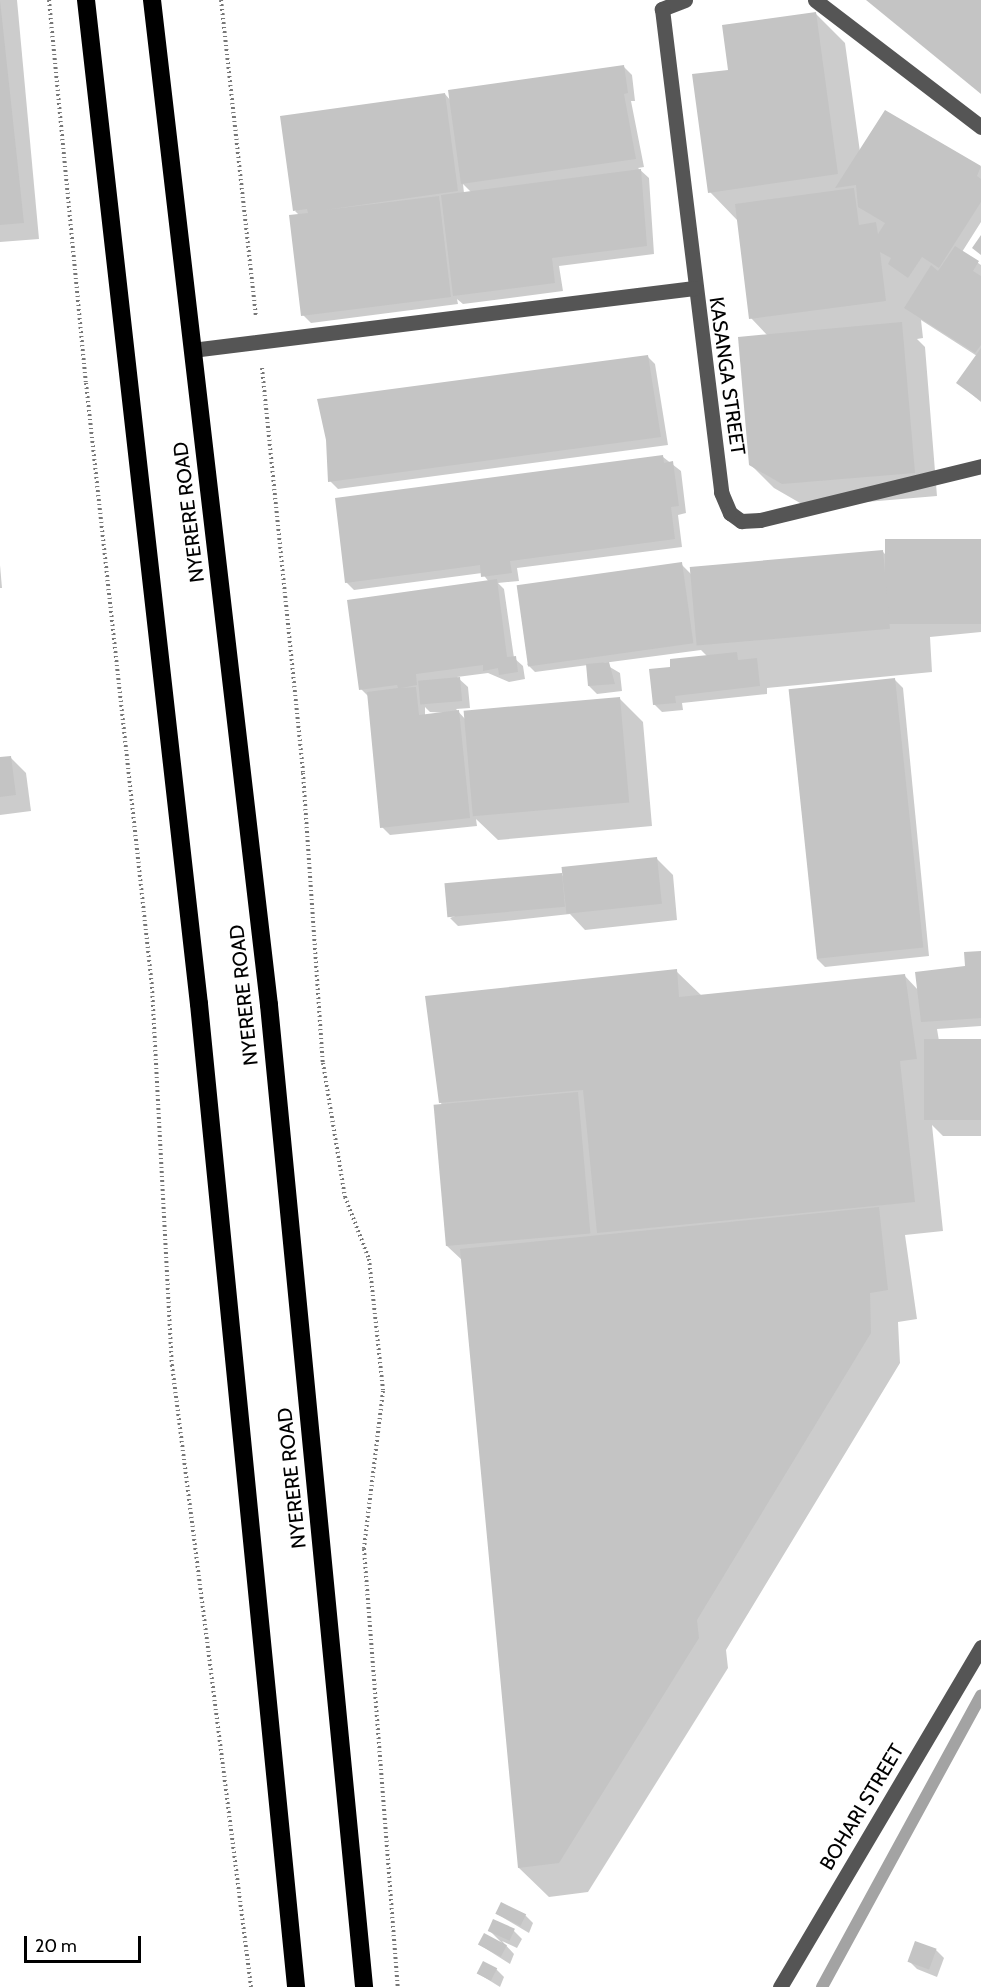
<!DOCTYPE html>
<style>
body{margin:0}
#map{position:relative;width:981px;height:1987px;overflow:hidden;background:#fff;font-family:Cabin,sans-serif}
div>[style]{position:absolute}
.shadow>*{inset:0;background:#0003}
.stream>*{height:12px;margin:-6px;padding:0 6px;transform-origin:6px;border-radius:6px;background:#a3a3a3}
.building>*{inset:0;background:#c4c4c4;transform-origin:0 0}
.path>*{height:4px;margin-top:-2px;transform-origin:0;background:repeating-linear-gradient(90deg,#777 0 1.5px,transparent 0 4.5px)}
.minor>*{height:15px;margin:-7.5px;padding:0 7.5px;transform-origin:7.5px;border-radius:7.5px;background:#555}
.highway>*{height:18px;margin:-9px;padding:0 9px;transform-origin:9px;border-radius:9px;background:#000}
span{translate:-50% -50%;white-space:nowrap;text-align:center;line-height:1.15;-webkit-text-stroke:4.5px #fff;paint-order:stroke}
.street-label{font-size:20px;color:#000}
.scale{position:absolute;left:24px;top:1936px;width:117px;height:27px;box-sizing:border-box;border:3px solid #000;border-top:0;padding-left:8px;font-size:18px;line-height:21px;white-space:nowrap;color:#000;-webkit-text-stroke:4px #fff;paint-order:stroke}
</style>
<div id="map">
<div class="shadow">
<i style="clip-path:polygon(0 0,17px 0,39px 239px,0 242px)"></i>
<i style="clip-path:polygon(815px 13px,845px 43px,860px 152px,886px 112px,981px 167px,981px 222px,962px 252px,981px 265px,981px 402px,958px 383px,977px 356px,921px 320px,923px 338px,917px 339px,925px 347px,937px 496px,807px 507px,774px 488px,750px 464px,768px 336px,751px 318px,738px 221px,710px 192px,730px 71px)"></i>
<i style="clip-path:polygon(evenodd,624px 67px,632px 75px,635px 101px,631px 101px,644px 167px,638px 168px,649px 178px,654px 254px,559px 266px,563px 291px,463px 304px,457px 299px,458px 304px,311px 323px,303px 315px,299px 215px,295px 211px,445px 94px,451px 101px,624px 67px,463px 184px,471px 192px,464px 193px,463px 184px)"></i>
<i style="clip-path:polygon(647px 356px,655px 364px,668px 445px,338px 489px,330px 481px)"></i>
<i style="clip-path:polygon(evenodd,663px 457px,681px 471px,686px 513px,678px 515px,682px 547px,517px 568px,519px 581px,498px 583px,504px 589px,514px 658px,523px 666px,525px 679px,509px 682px,488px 673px,457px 677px,468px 687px,470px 708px,456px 709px,466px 720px,620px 699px,643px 722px,652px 826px,498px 840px,476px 819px,477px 826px,390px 835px,382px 827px,369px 697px,361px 689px,489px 582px,482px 573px,354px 590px,346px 582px,663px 457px,425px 707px,430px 712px,451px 713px,425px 715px,425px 707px)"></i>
<i style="clip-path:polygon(981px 541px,981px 632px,930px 637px,932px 672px,767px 688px,767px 694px,682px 703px,683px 710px,662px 712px,654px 704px,672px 668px,708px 657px,701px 650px,603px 663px,620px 673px,622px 691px,597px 694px,589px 686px,588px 665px,535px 672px,527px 664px,681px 564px,692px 575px,883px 552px,888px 557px)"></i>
<i style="clip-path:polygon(0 565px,2px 588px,0 588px)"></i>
<i style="clip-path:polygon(895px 680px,903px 688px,929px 956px,825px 967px,817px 959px)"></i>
<i style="clip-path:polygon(10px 757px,26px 773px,31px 811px,0 815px,0 759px)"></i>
<i style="clip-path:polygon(657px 859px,673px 875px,677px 920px,585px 930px,570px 914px,458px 926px,450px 918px,561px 874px,565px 878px)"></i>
<i style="clip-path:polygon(981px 952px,981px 1026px,937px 1029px,939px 1041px,981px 1040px,981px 1136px,943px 1136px,932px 1125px,943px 1231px,905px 1235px,917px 1319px,898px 1322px,900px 1363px,726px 1650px,728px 1668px,588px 1892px,549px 1897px,519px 1868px,463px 1261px,447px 1246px,444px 1107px,440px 1102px,676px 971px,702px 996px,904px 975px,919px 991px,966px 967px)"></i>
<i style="clip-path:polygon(497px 1914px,525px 1915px,533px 1923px,529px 1933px)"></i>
<i style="clip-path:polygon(489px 1930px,514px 1931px,522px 1939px,517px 1948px,502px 1941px,514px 1954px,510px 1964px,480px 1945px,502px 1943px)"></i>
<i style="clip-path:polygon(936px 1950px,944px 1958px,937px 1977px,917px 1969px,909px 1961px)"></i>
<i style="clip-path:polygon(496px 1969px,504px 1977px,500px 1987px,479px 1974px)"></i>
</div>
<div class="stream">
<i style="left:822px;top:1987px;width:332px;rotate:-61.4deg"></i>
</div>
<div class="building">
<i style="clip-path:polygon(0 0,24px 223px,0 225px)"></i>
<i style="clip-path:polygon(866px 0,981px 0,981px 94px)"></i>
<i style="clip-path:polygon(816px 12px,838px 174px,708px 193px,692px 74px,728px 70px,722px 25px)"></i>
<i style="clip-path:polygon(624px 65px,628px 93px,624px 94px,636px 159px,461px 184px,448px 90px)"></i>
<i style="clip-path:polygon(445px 93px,458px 191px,325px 210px,439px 196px,451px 297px,301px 316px,289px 215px,308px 213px,307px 209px,293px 211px,280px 116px)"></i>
<i style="clip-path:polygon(885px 110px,981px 166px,977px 176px,981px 179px,981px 202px,939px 268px,922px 257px,908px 278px,888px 264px,891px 258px,880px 252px,886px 301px,749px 319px,735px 204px,854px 188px,859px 225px,876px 222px,878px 234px,885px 223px,858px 207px,856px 185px,835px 188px)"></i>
<i style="clip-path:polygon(641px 169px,647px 246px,552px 258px,555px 283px,453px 296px,441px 195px)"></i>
<i style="clip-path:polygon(981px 235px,981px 255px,972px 248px)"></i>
<i style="clip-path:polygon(955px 246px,979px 261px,973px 271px,981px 276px,981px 345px,975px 353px,904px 308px,931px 265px,938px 271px)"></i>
<i style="clip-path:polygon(902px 322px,915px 473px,782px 484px,749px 465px,738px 337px)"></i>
<i style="clip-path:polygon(981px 348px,981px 401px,956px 383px)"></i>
<i style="clip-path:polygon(648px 355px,661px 437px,328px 482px,326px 440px,317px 399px)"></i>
<i style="clip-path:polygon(663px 455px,664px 463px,673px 461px,679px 506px,671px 507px,675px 539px,510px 561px,512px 573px,481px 577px,480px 565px,345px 583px,335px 498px)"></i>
<i style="left:981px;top:539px;width:85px;height:96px;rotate:90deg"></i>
<i style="left:883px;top:550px;width:79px;height:194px;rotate:85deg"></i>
<i style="left:682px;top:562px;width:82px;height:167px;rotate:82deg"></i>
<i style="clip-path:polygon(497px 579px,507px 657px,516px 656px,518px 672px,499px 675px,498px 668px,483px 671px,483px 665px,416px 674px,417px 685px,401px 688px,416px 687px,419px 715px,459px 710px,470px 818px,380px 828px,367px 692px,398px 688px,397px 685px,359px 690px,347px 600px)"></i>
<i style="clip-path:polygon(737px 652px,738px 660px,757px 658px,760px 686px,675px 696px,676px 703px,653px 705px,649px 669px,670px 667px,670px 659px)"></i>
<i style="clip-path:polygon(609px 662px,615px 684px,588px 686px,586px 664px)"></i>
<i style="left:460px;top:677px;width:24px;height:42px;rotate:85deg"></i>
<i style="left:895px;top:678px;width:271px;height:107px;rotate:84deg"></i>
<i style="left:620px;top:697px;width:106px;height:157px;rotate:85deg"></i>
<i style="clip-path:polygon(11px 756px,16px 795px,0 797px,0 757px)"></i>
<i style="left:657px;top:857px;width:47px;height:96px;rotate:84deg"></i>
<i style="left:562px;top:873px;width:34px;height:118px;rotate:85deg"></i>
<i style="clip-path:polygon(981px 951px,981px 1018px,921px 1022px,915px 972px,965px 966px,964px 952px)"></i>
<i style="clip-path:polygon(677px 969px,679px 997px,905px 974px,917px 1059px,900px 1061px,915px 1202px,597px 1233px,583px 1090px,439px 1103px,425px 996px)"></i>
<i style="left:924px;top:1039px;width:57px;height:81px"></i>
<i style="left:578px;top:1092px;width:142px;height:145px;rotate:85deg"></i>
<i style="clip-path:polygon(879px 1207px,888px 1290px,870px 1293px,871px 1333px,697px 1620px,699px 1638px,559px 1863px,518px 1868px,460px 1249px)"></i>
<i style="left:501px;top:1902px;width:28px;height:13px;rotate:26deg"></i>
<i style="left:493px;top:1919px;width:24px;height:13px;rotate:24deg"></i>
<i style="left:484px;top:1933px;width:26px;height:13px;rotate:28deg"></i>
<i style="left:915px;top:1941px;width:23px;height:22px;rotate:20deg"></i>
<i style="left:483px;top:1961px;width:16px;height:14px;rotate:27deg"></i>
</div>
<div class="path">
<i style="left:49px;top:0;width:385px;rotate:84.5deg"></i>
<i style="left:86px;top:383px;width:608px;rotate:83.76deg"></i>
<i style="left:152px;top:987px;width:379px;rotate:87deg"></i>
<i style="left:172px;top:1365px;width:627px;rotate:82.76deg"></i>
<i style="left:221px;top:0;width:317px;rotate:83.7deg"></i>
<i style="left:262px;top:368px;width:407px;rotate:84.2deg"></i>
<i style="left:303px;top:773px;width:291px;rotate:86.1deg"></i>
<i style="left:323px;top:1063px;width:136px;rotate:80.7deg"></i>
<i style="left:345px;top:1197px;width:66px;rotate:68.8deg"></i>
<i style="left:369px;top:1259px;width:133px;rotate:83.9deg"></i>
<i style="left:383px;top:1391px;width:159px;rotate:96.9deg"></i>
<i style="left:364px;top:1549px;width:439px;rotate:85.6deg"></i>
</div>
<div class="minor">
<i style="left:685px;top:0;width:25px;rotate:159deg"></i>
<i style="left:662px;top:9px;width:487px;rotate:83deg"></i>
<i style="left:721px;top:492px;width:23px;rotate:67deg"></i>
<i style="left:730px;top:513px;width:14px;rotate:36deg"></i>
<i style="left:741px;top:521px;width:19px;rotate:-3deg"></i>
<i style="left:760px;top:520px;width:228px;rotate:-13.7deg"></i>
<i style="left:815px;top:0;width:209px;rotate:37.4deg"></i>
<i style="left:192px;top:350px;width:506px;rotate:-7.04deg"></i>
<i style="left:780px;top:1987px;width:395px;rotate:-59.4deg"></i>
</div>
<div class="highway">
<i style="left:86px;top:0;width:1010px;rotate:83.58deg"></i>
<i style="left:199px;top:1004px;width:988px;rotate:84.36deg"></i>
<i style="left:152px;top:0;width:1012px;rotate:83.36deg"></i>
<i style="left:269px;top:1005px;width:987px;rotate:84.47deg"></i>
</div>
<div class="street-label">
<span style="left:727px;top:376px;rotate:82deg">KASANGA STREET</span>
<span style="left:189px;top:512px;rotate:-97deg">NYERERE ROAD</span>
<span style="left:244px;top:995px;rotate:-96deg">NYERERE ROAD</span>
<span style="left:292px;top:1478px;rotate:-96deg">NYERERE ROAD</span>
<span style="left:862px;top:1807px;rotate:-59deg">BOHARI STREET</span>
</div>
<div class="scale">20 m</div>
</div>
